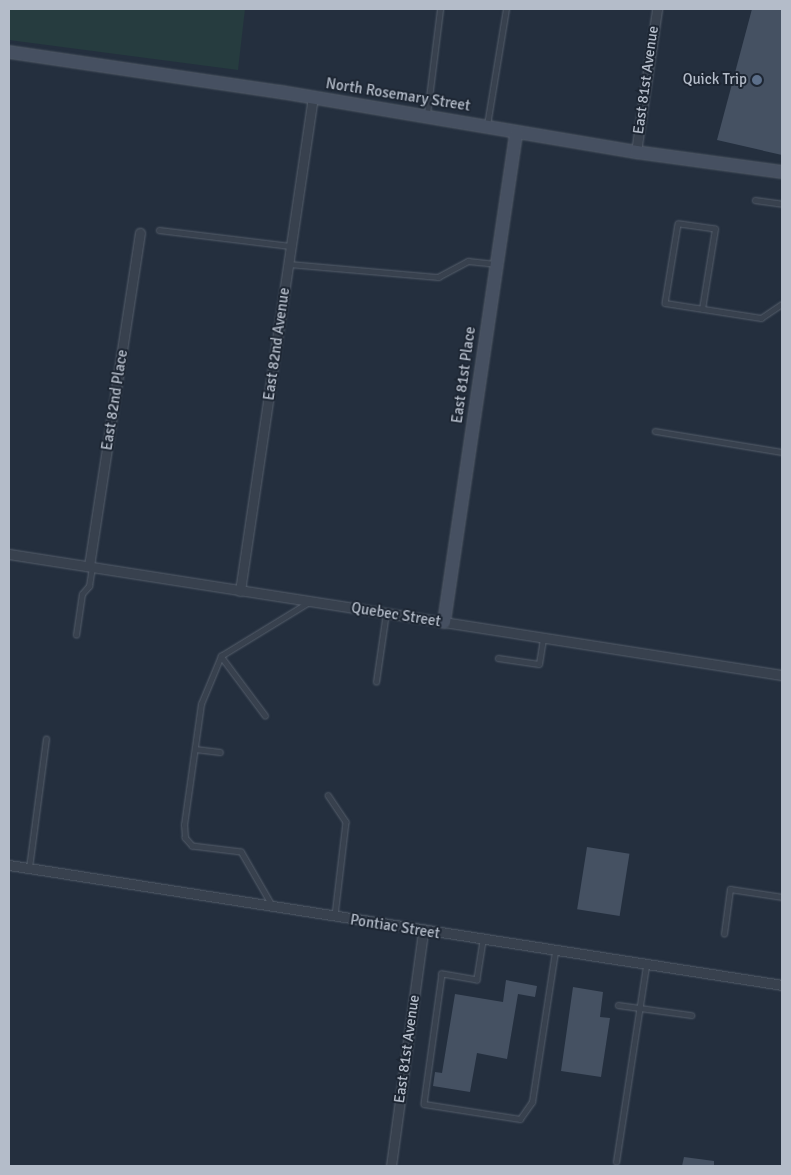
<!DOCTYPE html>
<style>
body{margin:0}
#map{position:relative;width:791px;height:1175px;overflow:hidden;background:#242f3e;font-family:Signika,sans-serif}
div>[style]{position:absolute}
.green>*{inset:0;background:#263c3f}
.building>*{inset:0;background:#455162;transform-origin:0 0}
.roads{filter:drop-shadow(0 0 1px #565f6c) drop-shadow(0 0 1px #565f6c)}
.lane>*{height:4.5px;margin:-2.25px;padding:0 2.25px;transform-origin:2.25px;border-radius:2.25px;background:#38414e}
.street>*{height:9px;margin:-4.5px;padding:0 4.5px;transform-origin:4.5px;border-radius:4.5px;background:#38414e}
.secondary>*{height:12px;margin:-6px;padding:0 6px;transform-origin:6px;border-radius:6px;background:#465061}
.dots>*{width:14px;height:14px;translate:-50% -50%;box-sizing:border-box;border:2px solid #1d2633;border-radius:50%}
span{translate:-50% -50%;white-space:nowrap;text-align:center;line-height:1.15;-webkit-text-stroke:4px #1d2633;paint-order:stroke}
.street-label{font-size:15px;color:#b4bcc9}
.poi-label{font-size:15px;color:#b4bcc9}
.right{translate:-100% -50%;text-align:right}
.frame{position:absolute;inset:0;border:10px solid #b4bcc9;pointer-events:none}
</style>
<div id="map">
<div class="green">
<i style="clip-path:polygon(9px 9px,245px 9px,238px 70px,9px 40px)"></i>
</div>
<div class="building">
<i style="clip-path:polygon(752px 9px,782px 9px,782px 155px,717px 140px)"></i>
<i style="left:587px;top:847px;width:43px;height:63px;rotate:9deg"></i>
<i style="clip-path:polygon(506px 980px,537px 986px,535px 997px,518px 994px,507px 1059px,477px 1053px,470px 1092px,433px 1086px,435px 1072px,442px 1073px,455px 994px,503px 1002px)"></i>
<i style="clip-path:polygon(573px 987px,603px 992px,600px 1017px,610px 1018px,601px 1077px,561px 1071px)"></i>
<i style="clip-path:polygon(684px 1157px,714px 1161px,714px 1166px,682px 1166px)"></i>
</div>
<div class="roads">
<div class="lane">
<i style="left:427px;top:114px;width:106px;rotate:-82.9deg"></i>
<i style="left:487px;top:125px;width:118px;rotate:-80.7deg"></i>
<i style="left:755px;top:200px;width:27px;rotate:8deg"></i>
<i style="left:159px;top:230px;width:134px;rotate:6.9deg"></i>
<i style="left:289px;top:264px;width:150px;rotate:5deg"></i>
<i style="left:438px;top:277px;width:34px;rotate:-28deg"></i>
<i style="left:468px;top:261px;width:27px;rotate:6deg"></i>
<i style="left:702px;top:309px;width:81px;rotate:-80.8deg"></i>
<i style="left:715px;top:229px;width:37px;rotate:-172deg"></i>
<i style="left:678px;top:224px;width:80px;rotate:99.3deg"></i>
<i style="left:665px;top:303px;width:97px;rotate:8.9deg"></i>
<i style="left:761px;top:318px;width:25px;rotate:-34deg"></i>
<i style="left:655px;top:431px;width:129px;rotate:9.4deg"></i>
<i style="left:76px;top:635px;width:41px;rotate:-81.7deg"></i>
<i style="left:82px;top:594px;width:11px;rotate:-49deg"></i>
<i style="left:89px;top:586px;width:19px;rotate:-81deg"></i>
<i style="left:221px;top:656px;width:74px;rotate:53.3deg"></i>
<i style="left:498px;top:658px;width:41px;rotate:8.3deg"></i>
<i style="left:539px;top:664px;width:25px;rotate:-81deg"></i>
<i style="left:376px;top:682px;width:70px;rotate:-81.8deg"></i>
<i style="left:195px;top:749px;width:25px;rotate:7deg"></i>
<i style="left:328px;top:795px;width:32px;rotate:56deg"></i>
<i style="left:346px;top:822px;width:95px;rotate:96.7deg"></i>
<i style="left:29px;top:868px;width:130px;rotate:-82.5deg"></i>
<i style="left:272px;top:906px;width:62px;rotate:-119.9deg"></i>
<i style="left:241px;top:852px;width:49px;rotate:-173deg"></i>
<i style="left:192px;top:846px;width:11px;rotate:-131deg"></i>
<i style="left:185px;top:838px;width:13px;rotate:-94deg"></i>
<i style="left:184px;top:825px;width:122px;rotate:-82deg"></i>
<i style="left:201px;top:704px;width:52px;rotate:-67.4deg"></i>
<i style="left:221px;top:656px;width:103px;rotate:-31.5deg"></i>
<i style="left:724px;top:934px;width:45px;rotate:-82.4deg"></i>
<i style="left:730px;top:889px;width:53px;rotate:8.7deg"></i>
<i style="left:483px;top:941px;width:39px;rotate:99deg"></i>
<i style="left:477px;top:980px;width:36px;rotate:-170deg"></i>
<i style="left:442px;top:974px;width:131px;rotate:97.9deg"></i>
<i style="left:424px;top:1104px;width:97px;rotate:8.9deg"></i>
<i style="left:520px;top:1119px;width:21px;rotate:-55deg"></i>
<i style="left:532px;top:1102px;width:152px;rotate:-81.3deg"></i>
<i style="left:618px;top:1005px;width:74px;rotate:7.8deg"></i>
<i style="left:616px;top:1162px;width:198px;rotate:-81.3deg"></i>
</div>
<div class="street">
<i style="left:636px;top:152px;width:145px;rotate:-81.6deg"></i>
<i style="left:9px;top:554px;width:782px;rotate:8.9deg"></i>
<i style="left:89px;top:566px;width:337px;rotate:-81.3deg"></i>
<i style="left:240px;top:591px;width:498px;rotate:-81.6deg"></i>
<i style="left:9px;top:865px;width:782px;rotate:8.82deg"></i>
<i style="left:391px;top:1166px;width:236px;rotate:-82.2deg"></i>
</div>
<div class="secondary">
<i style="left:9px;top:52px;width:275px;rotate:8.4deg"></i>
<i style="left:281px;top:92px;width:360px;rotate:9.6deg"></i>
<i style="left:636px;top:152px;width:147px;rotate:7.8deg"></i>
<i style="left:444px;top:622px;width:494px;rotate:-81.6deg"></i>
</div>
</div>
<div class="dots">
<i style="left:757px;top:80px;background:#5c6f8a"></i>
</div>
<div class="street-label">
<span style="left:646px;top:80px;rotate:-82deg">East 81st Avenue</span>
<span style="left:398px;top:95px;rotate:9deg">North Rosemary Street</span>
<span style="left:277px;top:344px;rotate:-82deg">East 82nd Avenue</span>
<span style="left:464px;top:375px;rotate:-82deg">East 81st Place</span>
<span style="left:115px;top:400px;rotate:-81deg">East 82nd Place</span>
<span style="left:396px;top:615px;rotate:9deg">Quebec Street</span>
<span style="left:395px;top:927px;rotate:9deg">Pontiac Street</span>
<span style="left:407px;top:1049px;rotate:-82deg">East 81st Avenue</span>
</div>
<div class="poi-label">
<span class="right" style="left:747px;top:80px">Quick Trip</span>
</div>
<div class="frame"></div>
</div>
